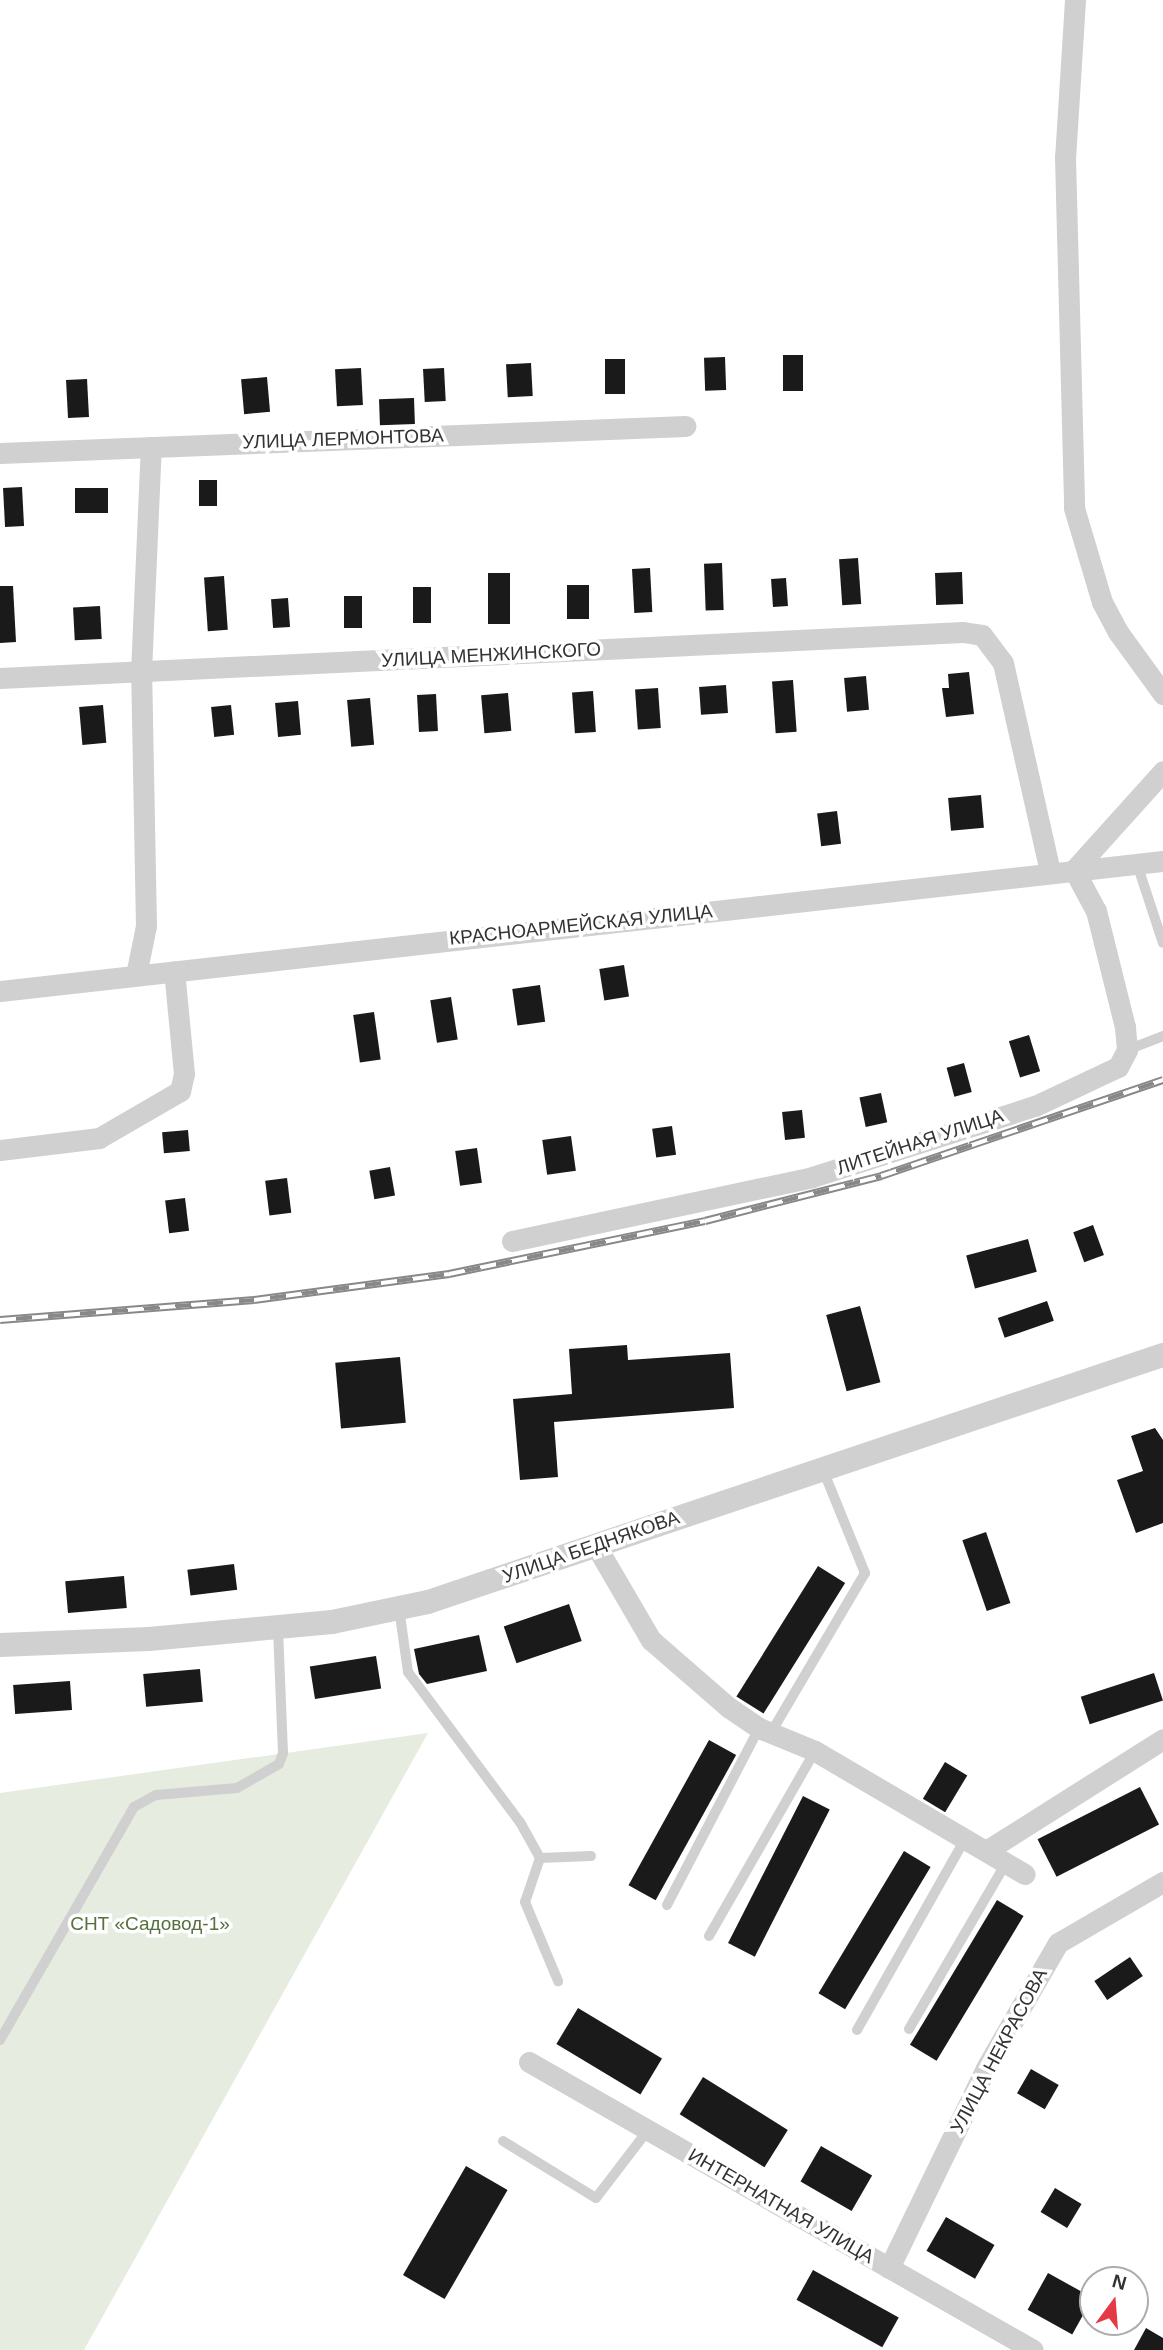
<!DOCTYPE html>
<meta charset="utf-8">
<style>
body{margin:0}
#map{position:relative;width:1163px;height:2350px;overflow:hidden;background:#fff;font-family:Arial,sans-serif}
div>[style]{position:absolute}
.green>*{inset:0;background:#e6ecdf}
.building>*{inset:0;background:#1a1a1a;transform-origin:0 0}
.service>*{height:10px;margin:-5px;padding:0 5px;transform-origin:5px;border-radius:5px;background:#d0d0d0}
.minor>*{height:21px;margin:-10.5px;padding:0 10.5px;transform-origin:10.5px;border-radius:10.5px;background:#d0d0d0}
.tertiary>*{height:24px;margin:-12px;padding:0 12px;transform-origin:12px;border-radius:12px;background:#d0d0d0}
.rail>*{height:8px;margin-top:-4px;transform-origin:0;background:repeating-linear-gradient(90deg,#fff 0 16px,#888 0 32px);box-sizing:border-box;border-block:2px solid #888}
span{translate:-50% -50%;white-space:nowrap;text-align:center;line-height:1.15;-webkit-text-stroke:7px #fff;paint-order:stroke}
.street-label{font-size:19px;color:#333}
.park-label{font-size:19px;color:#56703f}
.north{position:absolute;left:1079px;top:2266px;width:70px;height:70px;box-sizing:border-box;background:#fff;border:2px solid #adadad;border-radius:50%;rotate:16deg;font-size:19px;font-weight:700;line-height:28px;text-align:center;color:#333}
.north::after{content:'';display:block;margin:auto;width:24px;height:32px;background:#e63946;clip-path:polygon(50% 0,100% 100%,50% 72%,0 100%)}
</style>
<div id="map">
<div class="green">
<i style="clip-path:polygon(428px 1733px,84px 2350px,0 2350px,0 1793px)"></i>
</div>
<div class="building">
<i style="left:783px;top:355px;width:20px;height:36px"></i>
<i style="left:725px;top:357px;width:33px;height:21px;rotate:88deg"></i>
<i style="left:605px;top:359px;width:20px;height:35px"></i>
<i style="left:531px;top:363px;width:33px;height:25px;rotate:87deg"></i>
<i style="left:361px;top:368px;width:37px;height:26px;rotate:87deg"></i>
<i style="left:444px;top:368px;width:33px;height:21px;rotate:87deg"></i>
<i style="left:267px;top:377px;width:35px;height:26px;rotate:85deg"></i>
<i style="left:87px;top:379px;width:38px;height:21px;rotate:87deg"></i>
<i style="left:414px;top:398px;width:26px;height:35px;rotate:88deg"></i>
<i style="left:199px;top:480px;width:18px;height:26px"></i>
<i style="left:22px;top:487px;width:39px;height:19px;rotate:87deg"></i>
<i style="left:75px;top:488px;width:33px;height:25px"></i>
<i style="left:858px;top:558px;width:46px;height:19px;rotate:86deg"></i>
<i style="left:722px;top:563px;width:47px;height:18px;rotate:88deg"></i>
<i style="left:650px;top:568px;width:44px;height:18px;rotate:87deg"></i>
<i style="left:962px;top:572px;width:32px;height:27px;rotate:88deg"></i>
<i style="left:488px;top:573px;width:22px;height:51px"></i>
<i style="left:224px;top:576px;width:54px;height:20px;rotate:86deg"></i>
<i style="left:786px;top:578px;width:28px;height:15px;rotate:86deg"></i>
<i style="left:567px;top:585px;width:22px;height:34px"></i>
<i style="clip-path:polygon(0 586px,13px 586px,16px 642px,0 643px)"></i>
<i style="left:413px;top:587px;width:18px;height:36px"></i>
<i style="left:362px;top:596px;width:32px;height:18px;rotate:90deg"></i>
<i style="left:288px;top:598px;width:29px;height:17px;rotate:86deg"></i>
<i style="left:100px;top:606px;width:33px;height:27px;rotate:87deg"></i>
<i style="clip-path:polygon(969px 672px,974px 714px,946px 717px,942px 688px,949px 688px,948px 674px)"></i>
<i style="left:866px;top:676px;width:34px;height:22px;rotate:85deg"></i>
<i style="left:793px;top:680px;width:52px;height:21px;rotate:86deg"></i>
<i style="left:726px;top:685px;width:28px;height:27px;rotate:86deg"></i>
<i style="left:658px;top:688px;width:40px;height:23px;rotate:86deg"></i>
<i style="left:593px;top:691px;width:41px;height:21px;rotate:86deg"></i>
<i style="left:508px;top:693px;width:38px;height:27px;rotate:85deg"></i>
<i style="left:436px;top:694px;width:37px;height:19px;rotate:87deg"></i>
<i style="left:370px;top:698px;width:47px;height:23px;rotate:85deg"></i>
<i style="left:298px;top:701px;width:34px;height:23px;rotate:85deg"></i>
<i style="left:103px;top:705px;width:38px;height:24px;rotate:85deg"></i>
<i style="left:231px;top:705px;width:30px;height:20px;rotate:84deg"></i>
<i style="left:981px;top:795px;width:33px;height:33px;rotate:85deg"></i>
<i style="left:837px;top:811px;width:33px;height:20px;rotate:83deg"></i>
<i style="left:624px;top:965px;width:32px;height:25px;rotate:81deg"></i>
<i style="left:540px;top:985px;width:37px;height:28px;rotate:82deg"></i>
<i style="left:451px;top:997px;width:43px;height:21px;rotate:81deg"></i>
<i style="left:374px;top:1012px;width:48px;height:21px;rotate:82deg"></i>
<i style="left:1029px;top:1035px;width:38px;height:21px;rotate:73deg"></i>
<i style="left:964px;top:1063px;width:30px;height:18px;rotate:75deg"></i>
<i style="left:881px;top:1093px;width:30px;height:22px;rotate:78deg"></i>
<i style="left:802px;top:1110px;width:28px;height:20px;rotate:84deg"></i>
<i style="left:672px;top:1126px;width:29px;height:20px;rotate:82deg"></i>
<i style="left:188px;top:1130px;width:21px;height:26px;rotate:85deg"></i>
<i style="left:571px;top:1136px;width:35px;height:29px;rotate:82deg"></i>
<i style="left:477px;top:1148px;width:35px;height:22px;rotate:82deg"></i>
<i style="left:390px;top:1167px;width:29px;height:21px;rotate:80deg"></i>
<i style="left:287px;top:1178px;width:35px;height:22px;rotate:83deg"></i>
<i style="left:185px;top:1198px;width:33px;height:20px;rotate:83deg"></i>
<i style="left:1093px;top:1225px;width:32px;height:21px;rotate:70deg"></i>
<i style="left:1028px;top:1239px;width:34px;height:64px;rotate:75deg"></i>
<i style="left:1047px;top:1301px;width:21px;height:52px;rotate:71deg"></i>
<i style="left:860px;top:1306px;width:79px;height:35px;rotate:75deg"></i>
<i style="clip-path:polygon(627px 1345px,628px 1360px,730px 1353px,734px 1408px,554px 1422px,558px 1477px,520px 1480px,513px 1399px,572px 1394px,569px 1349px)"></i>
<i style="left:400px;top:1357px;width:66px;height:65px;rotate:85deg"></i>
<i style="clip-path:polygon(1155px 1428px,1163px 1440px,1163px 1523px,1136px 1533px,1117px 1480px,1143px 1471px,1131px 1436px)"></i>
<i style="left:986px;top:1532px;width:75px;height:25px;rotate:71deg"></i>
<i style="left:234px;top:1564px;width:26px;height:47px;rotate:83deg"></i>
<i style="left:818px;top:1566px;width:32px;height:154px;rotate:32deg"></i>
<i style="left:124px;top:1576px;width:32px;height:59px;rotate:85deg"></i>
<i style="left:569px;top:1604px;width:39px;height:69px;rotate:71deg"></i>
<i style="clip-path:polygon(479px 1635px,487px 1671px,427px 1684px,419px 1674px,414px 1649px)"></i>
<i style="left:376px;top:1656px;width:33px;height:67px;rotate:81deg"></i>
<i style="left:200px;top:1669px;width:33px;height:57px;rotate:85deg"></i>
<i style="left:1154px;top:1673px;width:29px;height:77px;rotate:72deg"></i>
<i style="left:70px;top:1681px;width:29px;height:57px;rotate:86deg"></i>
<i style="left:709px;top:1740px;width:31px;height:166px;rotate:29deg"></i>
<i style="left:945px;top:1762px;width:26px;height:43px;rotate:31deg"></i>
<i style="left:1140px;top:1787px;width:42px;height:115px;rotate:63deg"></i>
<i style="left:803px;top:1796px;width:30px;height:165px;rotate:27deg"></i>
<i style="left:904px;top:1851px;width:31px;height:166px;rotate:31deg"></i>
<i style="left:997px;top:1900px;width:31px;height:169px;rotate:31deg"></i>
<i style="left:1130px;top:1957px;width:23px;height:43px;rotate:56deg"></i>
<i style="left:578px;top:2008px;width:98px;height:42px;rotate:31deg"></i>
<i style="left:1031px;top:2069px;width:32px;height:28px;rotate:30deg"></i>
<i style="left:703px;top:2077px;width:100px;height:44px;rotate:32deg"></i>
<i style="left:821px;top:2146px;width:59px;height:41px;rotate:30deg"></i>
<i style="left:466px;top:2166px;width:48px;height:126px;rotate:30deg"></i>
<i style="left:1055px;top:2188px;width:31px;height:28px;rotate:31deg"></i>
<i style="left:946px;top:2217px;width:56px;height:39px;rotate:30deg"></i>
<i style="left:813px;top:2270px;width:98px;height:34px;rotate:29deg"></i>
<i style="left:1048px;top:2273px;width:51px;height:42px;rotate:29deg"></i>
<i style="clip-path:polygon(1146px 2328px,1163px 2338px,1163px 2350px,1134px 2350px)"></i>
</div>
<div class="service">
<i style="left:1137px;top:864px;width:83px;rotate:71.8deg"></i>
<i style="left:1127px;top:1050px;width:39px;rotate:-21deg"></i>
<i style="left:399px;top:1608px;width:65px;rotate:82deg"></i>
<i style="left:408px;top:1672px;width:187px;rotate:53.3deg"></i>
<i style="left:520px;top:1822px;width:41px;rotate:60.9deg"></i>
<i style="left:540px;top:1858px;width:46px;rotate:108.8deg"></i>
<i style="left:525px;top:1902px;width:86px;rotate:67.3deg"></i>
<i style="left:772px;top:1731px;width:183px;rotate:-59.5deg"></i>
<i style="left:865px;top:1573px;width:111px;rotate:-112.2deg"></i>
<i style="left:540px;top:1858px;width:51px;rotate:-2.2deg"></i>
<i style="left:667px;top:1905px;width:199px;rotate:-62.5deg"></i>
<i style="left:709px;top:1936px;width:213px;rotate:-60.2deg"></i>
<i style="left:909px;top:2029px;width:192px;rotate:-59.7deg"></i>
<i style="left:857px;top:2030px;width:219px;rotate:-60.5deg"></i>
<i style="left:0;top:2040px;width:269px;rotate:-60.1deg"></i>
<i style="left:134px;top:1807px;width:25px;rotate:-29deg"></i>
<i style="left:156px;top:1795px;width:81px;rotate:-4.9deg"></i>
<i style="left:237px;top:1788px;width:48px;rotate:-29.7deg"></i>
<i style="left:279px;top:1764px;width:12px;rotate:-70deg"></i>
<i style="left:283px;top:1753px;width:126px;rotate:-92.3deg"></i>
<i style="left:503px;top:2141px;width:109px;rotate:31.5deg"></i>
<i style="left:596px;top:2198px;width:86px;rotate:-52.6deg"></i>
</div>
<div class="minor">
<i style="left:1075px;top:0;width:157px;rotate:93.6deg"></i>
<i style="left:1065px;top:157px;width:351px;rotate:88.5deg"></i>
<i style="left:1074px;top:508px;width:98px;rotate:73.4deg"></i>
<i style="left:1102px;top:602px;width:34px;rotate:62deg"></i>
<i style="left:1118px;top:632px;width:77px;rotate:54deg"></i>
<i style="left:0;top:453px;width:686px;rotate:-2.26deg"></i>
<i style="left:0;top:678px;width:964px;rotate:-2.73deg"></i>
<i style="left:963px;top:632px;width:19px;rotate:9deg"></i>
<i style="left:982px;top:635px;width:35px;rotate:53deg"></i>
<i style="left:1003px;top:663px;width:214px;rotate:77.3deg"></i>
<i style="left:136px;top:975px;width:50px;rotate:-78.5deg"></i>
<i style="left:146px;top:926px;width:254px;rotate:-91.1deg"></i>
<i style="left:141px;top:672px;width:225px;rotate:-87.5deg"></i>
<i style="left:0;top:991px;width:1170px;rotate:-6.38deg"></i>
<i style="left:0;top:1150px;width:100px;rotate:-6.9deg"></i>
<i style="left:99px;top:1138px;width:94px;rotate:-30.1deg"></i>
<i style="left:180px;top:1091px;width:17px;rotate:-77deg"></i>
<i style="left:184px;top:1074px;width:103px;rotate:-95.5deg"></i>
<i style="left:512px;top:1241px;width:307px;rotate:-12deg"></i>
<i style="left:812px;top:1177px;width:234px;rotate:-17.7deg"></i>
<i style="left:1035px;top:1106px;width:92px;rotate:-25.2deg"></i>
<i style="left:1118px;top:1067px;width:19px;rotate:-62deg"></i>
<i style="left:1127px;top:1050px;width:23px;rotate:-95deg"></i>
<i style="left:1125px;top:1027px;width:120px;rotate:-104deg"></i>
<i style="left:1096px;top:911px;width:47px;rotate:-118.2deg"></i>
<i style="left:1074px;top:870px;width:133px;rotate:-48deg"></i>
<i style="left:596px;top:1546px;width:109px;rotate:59.7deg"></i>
<i style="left:651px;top:1640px;width:102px;rotate:41deg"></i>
<i style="left:728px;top:1707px;width:37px;rotate:34deg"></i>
<i style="left:759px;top:1728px;width:61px;rotate:22.3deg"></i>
<i style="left:815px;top:1751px;width:243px;rotate:30.4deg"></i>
<i style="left:986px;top:1851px;width:209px;rotate:-32.3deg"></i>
<i style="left:529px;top:2062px;width:580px;rotate:29.74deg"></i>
<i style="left:889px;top:2268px;width:222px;rotate:-64.1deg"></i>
<i style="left:986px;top:2068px;width:144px;rotate:-60.1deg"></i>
<i style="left:1058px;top:1943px;width:121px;rotate:-30.2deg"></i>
</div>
<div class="tertiary">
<i style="left:0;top:1645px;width:149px;rotate:-2.3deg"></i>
<i style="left:149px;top:1639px;width:184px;rotate:-5.3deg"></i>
<i style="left:332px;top:1622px;width:98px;rotate:-11.8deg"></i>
<i style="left:428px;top:1602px;width:775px;rotate:-18.58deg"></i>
</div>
<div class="rail">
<i style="left:0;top:1320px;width:255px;rotate:-4.5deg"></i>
<i style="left:254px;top:1300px;width:197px;rotate:-7.6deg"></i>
<i style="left:449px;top:1274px;width:261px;rotate:-11.7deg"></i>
<i style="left:705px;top:1221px;width:182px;rotate:-14.3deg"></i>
<i style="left:881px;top:1176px;width:298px;rotate:-18.8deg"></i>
</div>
<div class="street-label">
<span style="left:343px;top:439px;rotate:-2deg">УЛИЦА ЛЕРМОНТОВА</span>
<span style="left:491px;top:655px;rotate:-3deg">УЛИЦА МЕНЖИНСКОГО</span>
<span style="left:581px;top:925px;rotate:-6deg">КРАСНОАРМЕЙСКАЯ УЛИЦА</span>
<span style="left:920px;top:1142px;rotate:-18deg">ЛИТЕЙНАЯ УЛИЦА</span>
<span style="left:591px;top:1547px;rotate:-19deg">УЛИЦА БЕДНЯКОВА</span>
<span style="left:999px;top:2051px;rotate:-62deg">УЛИЦА НЕКРАСОВА</span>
<span style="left:781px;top:2206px;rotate:30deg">ИНТЕРНАТНАЯ УЛИЦА</span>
</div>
<div class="park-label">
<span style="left:150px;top:1924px">СНТ «Садовод-1»</span>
</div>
<div class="north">N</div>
</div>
